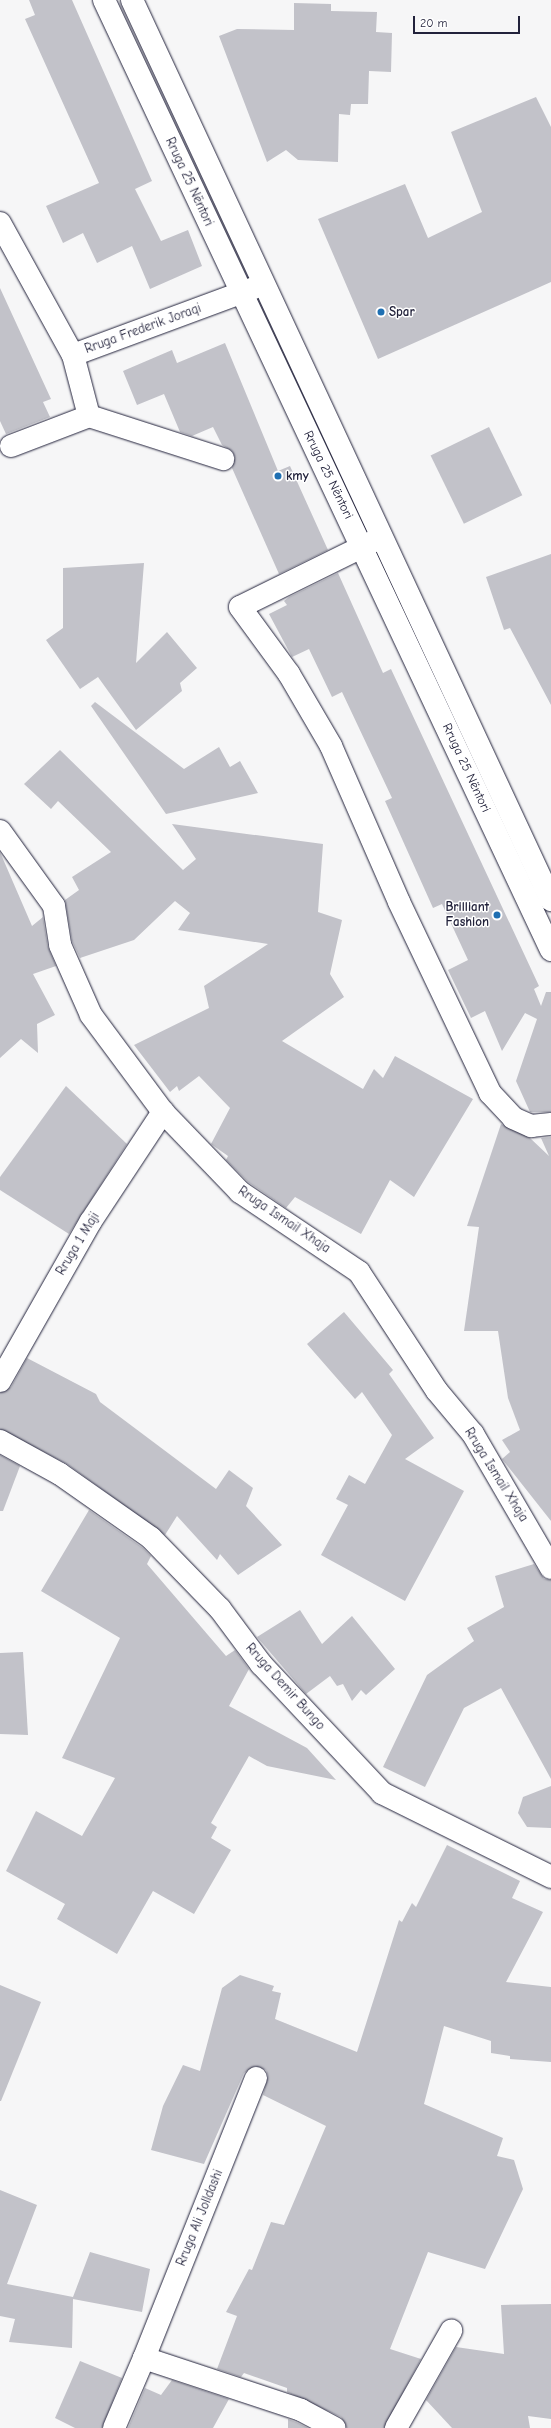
<!DOCTYPE html>
<meta charset="utf-8">
<style>
body{margin:0}
#map{position:relative;width:551px;height:2428px;overflow:hidden;background:#f6f6f7;font-family:"Comic Neue",sans-serif}
div>[style]{position:absolute}
.building>*{inset:0;background:#c2c2c9;transform-origin:0 0}
.roads{filter:drop-shadow(0 0 1px #22223b) drop-shadow(0 0 1px #22223b)}
.minor>*{height:22px;margin:-11px;padding:0 11px;transform-origin:11px;border-radius:11px;background:#fff}
.dots>*{width:11px;height:11px;translate:-50% -50%;box-sizing:border-box;border:2px solid #fff;border-radius:50%}
span{translate:-50% -50%;white-space:nowrap;text-align:center;line-height:1.15;-webkit-text-stroke:3px #fff;paint-order:stroke}
.street-label{font-size:13px;color:#22223b}
.poi-label{font-size:13px;color:#22223b;font-weight:700}
.left{translate:0 -50%;text-align:left}
.right{translate:-100% -50%;text-align:right}
.scale{position:absolute;left:413px;top:16px;width:107px;height:18px;box-sizing:border-box;border:2px solid #22223b;border-top:0;padding-left:5px;font-size:12px;line-height:14px;white-space:nowrap;color:#22223b;-webkit-text-stroke:3px #fff;paint-order:stroke}
</style>
<div id="map">
<div class="building">
<i style="clip-path:polygon(29px 0,72px 0,152px 181px,135px 189px,161px 241px,188px 230px,202px 266px,150px 289px,132px 246px,97px 263px,83px 233px,63px 243px,46px 206px,99px 183px,25px 19px,35px 15px)"></i>
<i style="clip-path:polygon(294px 3px,331px 4px,331px 11px,377px 12px,376px 32px,392px 33px,391px 72px,369px 71px,368px 104px,351px 104px,350px 115px,339px 114px,338px 162px,298px 160px,286px 150px,267px 162px,219px 36px,237px 29px,294px 30px)"></i>
<i style="clip-path:polygon(536px 97px,551px 127px,551px 282px,378px 359px,318px 219px,405px 184px,428px 238px,482px 212px,451px 132px)"></i>
<i style="clip-path:polygon(0 288px,51px 399px,43px 402px,50px 417px,6px 434px,0 421px)"></i>
<i style="clip-path:polygon(225px 343px,278px 471px,290px 466px,328px 550px,279px 574px,232px 468px,235px 457px,232px 451px,222px 445px,213px 427px,192px 436px,180px 432px,164px 394px,137px 405px,123px 371px,172px 350px,177px 363px)"></i>
<i style="left:489px;top:427px;width:76px;height:65px;rotate:64deg"></i>
<i style="clip-path:polygon(551px 554px,551px 705px,510px 628px,504px 630px,486px 577px)"></i>
<i style="clip-path:polygon(144px 563px,136px 663px,167px 632px,197px 668px,180px 683px,182px 691px,136px 730px,98px 677px,80px 689px,46px 640px,63px 628px,63px 568px)"></i>
<i style="clip-path:polygon(338px 573px,383px 673px,391px 669px,539px 986px,534px 989px,541px 1006px,546px 992px,551px 992px,551px 1112px,530px 1112px,516px 1081px,537px 1019px,525px 1013px,502px 1051px,485px 1011px,471px 1018px,448px 970px,468px 960px,442px 904px,433px 908px,385px 801px,392px 798px,342px 692px,332px 697px,309px 649px,292px 657px,269px 614px,287px 605px,284px 601px,289px 597px)"></i>
<i style="clip-path:polygon(95px 702px,184px 769px,219px 747px,230px 767px,240px 761px,258px 793px,166px 814px,91px 706px)"></i>
<i style="clip-path:polygon(60px 750px,183px 870px,196px 859px,172px 824px,323px 844px,318px 912px,342px 920px,330px 974px,344px 997px,282px 1041px,363px 1089px,374px 1069px,383px 1078px,395px 1056px,473px 1099px,414px 1197px,390px 1180px,361px 1234px,295px 1197px,286px 1208px,248px 1182px,226px 1160px,228px 1156px,211px 1144px,230px 1108px,199px 1076px,179px 1091px,177px 1086px,170px 1092px,134px 1045px,209px 1008px,204px 986px,268px 944px,178px 930px,190px 913px,175px 901px,134px 940px,80px 958px,72px 941px,65px 900px,79px 890px,72px 877px,111px 852px,58px 801px,51px 809px,24px 784px)"></i>
<i style="clip-path:polygon(0 852px,32px 926px,43px 917px,48px 947px,56px 966px,33px 974px,55px 1015px,37px 1024px,38px 1053px,21px 1039px,0 1058px)"></i>
<i style="clip-path:polygon(66px 1086px,127px 1144px,69px 1234px,0 1190px,0 1177px)"></i>
<i style="clip-path:polygon(501px 1124px,530px 1138px,549px 1156px,541px 1138px,551px 1137px,551px 1521px,502px 1459px,510px 1452px,502px 1440px,520px 1430px,508px 1398px,498px 1331px,464px 1331px,479px 1227px,467px 1226px)"></i>
<i style="clip-path:polygon(344px 1312px,393px 1370px,389px 1374px,434px 1438px,405px 1459px,464px 1491px,405px 1601px,321px 1555px,348px 1505px,336px 1499px,349px 1475px,365px 1484px,392px 1435px,362px 1392px,355px 1399px,307px 1344px)"></i>
<i style="clip-path:polygon(27px 1358px,96px 1394px,100px 1402px,216px 1489px,229px 1470px,253px 1488px,246px 1506px,282px 1545px,238px 1575px,220px 1554px,217px 1560px,177px 1516px,165px 1535px,67px 1464px,0 1429px,0 1393px,11px 1387px)"></i>
<i style="clip-path:polygon(0 1455px,20px 1466px,3px 1511px,0 1511px)"></i>
<i style="clip-path:polygon(89px 1510px,143px 1548px,151px 1556px,147px 1564px,226px 1656px,235px 1650px,249px 1669px,229px 1706px,307px 1748px,336px 1780px,267px 1766px,249px 1756px,211px 1823px,217px 1827px,211px 1838px,231px 1850px,194px 1914px,153px 1891px,117px 1954px,57px 1919px,65px 1904px,6px 1871px,36px 1811px,82px 1836px,115px 1778px,62px 1758px,120px 1638px,41px 1591px)"></i>
<i style="clip-path:polygon(534px 1564px,544px 1579px,551px 1580px,551px 1779px,501px 1688px,464px 1708px,425px 1787px,383px 1767px,427px 1675px,474px 1641px,467px 1628px,504px 1607px,495px 1576px)"></i>
<i style="clip-path:polygon(300px 1610px,322px 1644px,352px 1616px,395px 1669px,366px 1695px,361px 1690px,352px 1701px,343px 1684px,337px 1686px,330px 1676px,306px 1694px,257px 1637px)"></i>
<i style="clip-path:polygon(23px 1652px,28px 1735px,0 1734px,0 1653px)"></i>
<i style="clip-path:polygon(551px 1786px,551px 1828px,527px 1827px,518px 1813px,523px 1797px)"></i>
<i style="clip-path:polygon(447px 1845px,520px 1881px,512px 1898px,543px 1912px,506px 1982px,551px 1987px,551px 2062px,510px 2059px,510px 2056px,491px 2053px,491px 2041px,444px 2026px,424px 2104px,503px 2138px,497px 2156px,514px 2160px,523px 2189px,485px 2269px,428px 2252px,390px 2349px,421px 2359px,384px 2428px,347px 2428px,341px 2417px,287px 2392px,287px 2388px,244px 2373px,241px 2377px,217px 2369px,237px 2316px,226px 2312px,249px 2269px,252px 2270px,271px 2222px,284px 2225px,326px 2126px,263px 2095px,268px 2076px,266px 2070px,255px 2066px,244px 2073px,204px 2164px,151px 2150px,163px 2106px,183px 2065px,200px 2071px,222px 1988px,240px 1975px,274px 1986px,272px 1991px,281px 1993px,275px 2019px,357px 2052px,399px 1920px,402px 1922px,412px 1903px,416px 1907px)"></i>
<i style="clip-path:polygon(0 1985px,41px 2002px,1px 2101px,0 2101px)"></i>
<i style="clip-path:polygon(0 2190px,37px 2205px,7px 2284px,73px 2297px,90px 2252px,150px 2269px,142px 2312px,73px 2299px,72px 2348px,9px 2342px,15px 2319px,0 2316px)"></i>
<i style="clip-path:polygon(551px 2304px,551px 2419px,528px 2416px,530px 2428px,452px 2428px,426px 2400px,456px 2347px,504px 2354px,501px 2305px)"></i>
<i style="clip-path:polygon(80px 2361px,122px 2378px,102px 2428px,75px 2428px,55px 2418px)"></i>
<i style="clip-path:polygon(172px 2380px,229px 2399px,213px 2428px,128px 2428px,145px 2388px,161px 2395px)"></i>
<i style="clip-path:polygon(288px 2419px,296px 2422px,308px 2428px,288px 2428px)"></i>
</div>
<div class="roads">
<div class="minor">
<i style="left:104px;top:0;width:1050px;rotate:64.8deg"></i>
<i style="left:132px;top:0;width:993px;rotate:65.04deg"></i>
<i style="left:0;top:223px;width:151px;rotate:61.1deg"></i>
<i style="left:73px;top:355px;width:193px;rotate:-20.3deg"></i>
<i style="left:73px;top:355px;width:63px;rotate:75.3deg"></i>
<i style="left:11px;top:446px;width:84px;rotate:-21deg"></i>
<i style="left:89px;top:416px;width:141px;rotate:17.8deg"></i>
<i style="left:374px;top:541px;width:149px;rotate:153.8deg"></i>
<i style="left:240px;top:607px;width:83px;rotate:53.8deg"></i>
<i style="left:289px;top:674px;width:83px;rotate:59.7deg"></i>
<i style="left:331px;top:746px;width:170px;rotate:66.4deg"></i>
<i style="left:399px;top:902px;width:212px;rotate:64.5deg"></i>
<i style="left:490px;top:1093px;width:34px;rotate:47deg"></i>
<i style="left:513px;top:1118px;width:20px;rotate:24deg"></i>
<i style="left:531px;top:1126px;width:20px;rotate:-6deg"></i>
<i style="left:0;top:831px;width:92px;rotate:54.2deg"></i>
<i style="left:54px;top:906px;width:39px;rotate:81deg"></i>
<i style="left:60px;top:945px;width:77px;rotate:66.1deg"></i>
<i style="left:91px;top:1015px;width:121px;rotate:53.4deg"></i>
<i style="left:163px;top:1112px;width:111px;rotate:46.1deg"></i>
<i style="left:240px;top:1192px;width:143px;rotate:33.9deg"></i>
<i style="left:359px;top:1272px;width:142px;rotate:56.8deg"></i>
<i style="left:437px;top:1391px;width:56px;rotate:50.1deg"></i>
<i style="left:473px;top:1434px;width:155px;rotate:59.8deg"></i>
<i style="left:0;top:1381px;width:184px;rotate:-60.4deg"></i>
<i style="left:91px;top:1221px;width:131px;rotate:-56.6deg"></i>
<i style="left:0;top:1441px;width:68px;rotate:28.8deg"></i>
<i style="left:60px;top:1474px;width:111px;rotate:35.1deg"></i>
<i style="left:151px;top:1538px;width:99px;rotate:45.8deg"></i>
<i style="left:220px;top:1609px;width:69px;rotate:53.3deg"></i>
<i style="left:261px;top:1664px;width:177px;rotate:46.8deg"></i>
<i style="left:382px;top:1793px;width:189px;rotate:26.4deg"></i>
<i style="left:256px;top:2078px;width:302px;rotate:111.8deg"></i>
<i style="left:144px;top:2358px;width:165px;rotate:18.3deg"></i>
<i style="left:301px;top:2410px;width:38px;rotate:28deg"></i>
<i style="left:114px;top:2428px;width:76px;rotate:-66.8deg"></i>
<i style="left:396px;top:2428px;width:112px;rotate:-60.4deg"></i>
</div>
</div>
<div class="dots">
<i style="left:381px;top:312px;background:#1f6fb2"></i>
<i style="left:278px;top:476px;background:#1f6fb2"></i>
<i style="left:497px;top:915px;background:#1f6fb2"></i>
</div>
<div class="street-label">
<span style="left:189px;top:182px;rotate:65deg">Rruga 25 Nëntori</span>
<span style="left:143px;top:329px;rotate:-20deg">Rruga Frederik Joraqi</span>
<span style="left:328px;top:475px;rotate:64deg">Rruga 25 Nëntori</span>
<span style="left:466px;top:768px;rotate:65deg">Rruga 25 Nëntori</span>
<span style="left:284px;top:1220px;rotate:34deg">Rruga Ismail Xhaja</span>
<span style="left:78px;top:1244px;rotate:-59deg">Rruga 1 Maji</span>
<span style="left:496px;top:1475px;rotate:58deg">Rruga Ismail Xhaja</span>
<span style="left:285px;top:1687px;rotate:48deg">Rruga Demir Bungo</span>
<span style="left:200px;top:2218px;rotate:-68deg">Rruga Ali Jolldashi</span>
</div>
<div class="poi-label">
<span class="left" style="left:389px;top:312px">Spar</span>
<span class="left" style="left:286px;top:476px">kmy</span>
<span class="right" style="left:489px;top:915px">Brilliant<br>Fashion</span>
</div>
<div class="scale">20 m</div>
</div>
